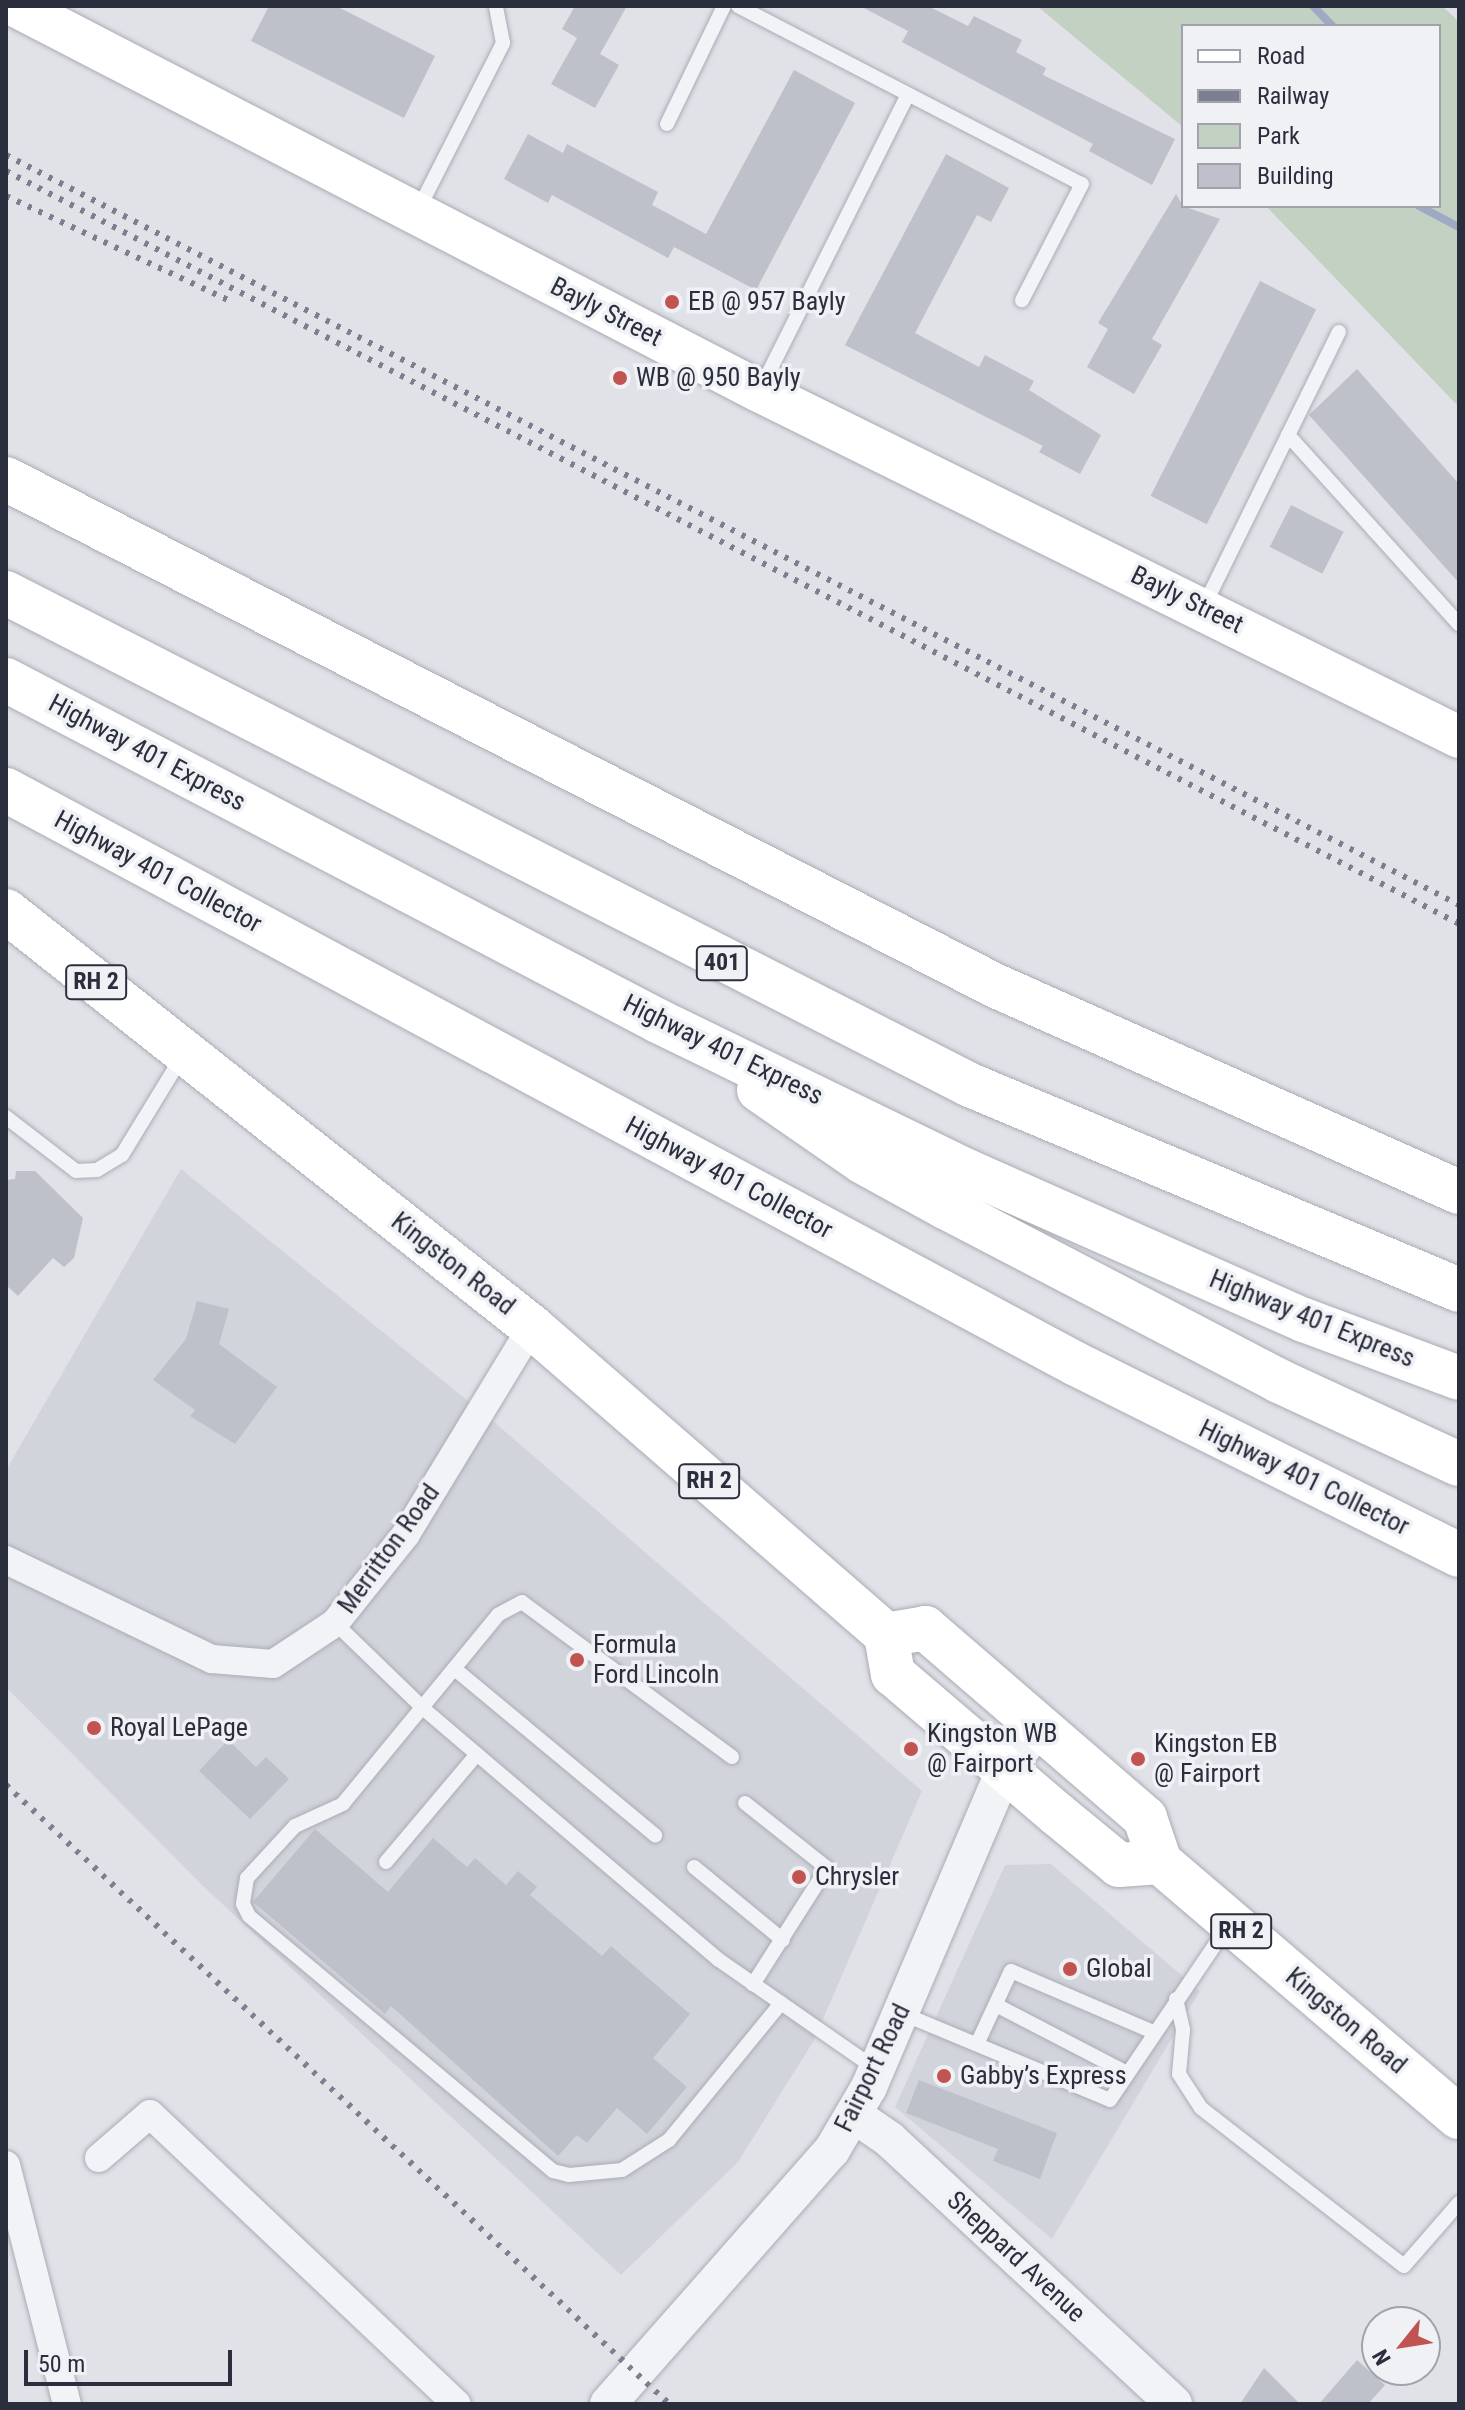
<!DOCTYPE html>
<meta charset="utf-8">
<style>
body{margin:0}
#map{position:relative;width:1465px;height:2410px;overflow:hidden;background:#e0e2e8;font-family:"Roboto Condensed",sans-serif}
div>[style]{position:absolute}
.built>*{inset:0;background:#d2d4dc}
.green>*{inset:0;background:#c3d1c2}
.stream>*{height:8px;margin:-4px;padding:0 4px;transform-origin:4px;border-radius:4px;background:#9eaac4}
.building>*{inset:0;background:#bec0ca;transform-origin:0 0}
.roads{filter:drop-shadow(0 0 2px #a9acb5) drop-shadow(0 0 2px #a9acb5)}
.service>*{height:14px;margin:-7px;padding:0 7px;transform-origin:7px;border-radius:7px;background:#f2f3f6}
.minor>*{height:28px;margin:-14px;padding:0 14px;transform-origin:14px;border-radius:14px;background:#f2f3f6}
.tertiary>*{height:36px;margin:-18px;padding:0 18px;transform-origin:18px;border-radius:18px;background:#f2f3f6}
.secondary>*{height:42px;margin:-21px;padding:0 21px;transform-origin:21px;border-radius:21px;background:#fff}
.primary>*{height:44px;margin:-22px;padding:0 22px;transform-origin:22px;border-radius:22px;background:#fff}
.motorway>*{height:44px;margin:-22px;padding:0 22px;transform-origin:22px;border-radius:22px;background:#fff}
.rail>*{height:6px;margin-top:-3px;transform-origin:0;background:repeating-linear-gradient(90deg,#7b7f90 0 4px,transparent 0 12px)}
.dots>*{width:22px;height:22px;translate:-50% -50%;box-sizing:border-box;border:4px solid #eff1f5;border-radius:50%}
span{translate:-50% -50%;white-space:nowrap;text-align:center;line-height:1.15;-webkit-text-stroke:7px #eff1f5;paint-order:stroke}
.shield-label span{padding:2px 6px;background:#eff1f5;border:2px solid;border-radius:6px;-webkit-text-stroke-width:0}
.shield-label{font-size:24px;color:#2a2e3d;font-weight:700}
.poi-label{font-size:26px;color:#2a2e3d}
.left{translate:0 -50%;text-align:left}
.street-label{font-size:26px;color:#2a2e3d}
.frame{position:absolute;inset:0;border:8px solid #2a2e3d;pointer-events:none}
.legend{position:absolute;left:1181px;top:24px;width:260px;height:184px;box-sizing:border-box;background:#eff1f5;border:2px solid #a0a3ab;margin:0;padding:10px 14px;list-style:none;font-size:24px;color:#2a2e3d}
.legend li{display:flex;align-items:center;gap:16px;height:40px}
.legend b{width:40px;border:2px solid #a0a3ab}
.north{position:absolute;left:1361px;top:2306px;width:80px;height:80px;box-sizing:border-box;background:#eff1f5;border:2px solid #a0a3ab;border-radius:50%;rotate:240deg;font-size:22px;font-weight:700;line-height:32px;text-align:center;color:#2a2e3d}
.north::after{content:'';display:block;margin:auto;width:28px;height:36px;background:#c15451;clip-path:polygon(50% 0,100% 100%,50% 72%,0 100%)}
.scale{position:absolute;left:24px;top:2350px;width:208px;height:36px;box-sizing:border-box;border:4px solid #2a2e3d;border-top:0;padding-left:10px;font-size:24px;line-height:28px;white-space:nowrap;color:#2a2e3d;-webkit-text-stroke:6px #eff1f5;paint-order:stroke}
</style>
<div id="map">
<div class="built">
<i style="clip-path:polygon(181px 1169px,493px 1421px,922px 1791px,813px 2042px,738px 2162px,621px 2275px,203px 1886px,6px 1687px,6px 1470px)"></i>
<i style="clip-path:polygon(1051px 1864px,1200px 1991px,1052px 2239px,895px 2107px,1005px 1865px)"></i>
</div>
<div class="green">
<i style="clip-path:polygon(1037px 6px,1442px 6px,1454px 17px,1459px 23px,1459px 407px,1266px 206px,1439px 206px,1439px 26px,1183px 26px,1183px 127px)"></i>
</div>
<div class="stream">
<i style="left:1313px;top:6px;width:28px;rotate:46deg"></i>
<i style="left:1419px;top:206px;width:45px;rotate:27.7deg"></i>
</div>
<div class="building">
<i style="clip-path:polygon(269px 6px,336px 6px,435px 56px,404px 118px,251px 41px)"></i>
<i style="clip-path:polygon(575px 6px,627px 6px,600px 54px,619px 65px,595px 108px,551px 84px,577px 38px,562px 29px)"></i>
<i style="clip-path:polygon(860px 6px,928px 6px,968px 26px,974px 16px,1022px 40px,1016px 52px,1046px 68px,1043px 75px,1175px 139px,1152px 185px,1089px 151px,1093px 144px,902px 42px,908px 31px)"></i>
<i style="clip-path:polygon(794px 70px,855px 103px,756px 290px,674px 247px,668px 258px,552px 195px,548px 203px,504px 179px,528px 134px,563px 153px,567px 144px,658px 192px,652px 205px,706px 234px)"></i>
<i style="clip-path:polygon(946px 154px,1009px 188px,991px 222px,977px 215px,915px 333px,979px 367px,985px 355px,1034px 381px,1029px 390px,1101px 435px,1080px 474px,1039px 452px,1043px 446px,845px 345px)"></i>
<i style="clip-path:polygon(1176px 194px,1183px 206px,1220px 219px,1152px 339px,1162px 345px,1134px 394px,1087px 367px,1108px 329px,1098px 323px)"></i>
<i style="left:1260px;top:281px;width:63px;height:241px;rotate:27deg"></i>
<i style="clip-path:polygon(1357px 369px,1459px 484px,1459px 583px,1309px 415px)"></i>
<i style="left:1291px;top:505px;width:59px;height:47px;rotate:27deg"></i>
<i style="clip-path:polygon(16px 1171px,35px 1171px,83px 1218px,74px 1258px,64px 1267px,53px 1258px,18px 1296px,6px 1285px,6px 1180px,15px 1179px)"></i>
<i style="clip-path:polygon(197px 1301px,229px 1309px,219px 1344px,277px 1387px,235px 1444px,190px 1416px,195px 1410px,153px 1380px,186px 1339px)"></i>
<i style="clip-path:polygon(228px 1740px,256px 1767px,266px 1757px,289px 1779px,250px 1819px,199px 1771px)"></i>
<i style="clip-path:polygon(315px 1829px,388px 1892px,433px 1838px,467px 1867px,475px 1858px,506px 1885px,518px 1871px,537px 1887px,530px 1895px,602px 1956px,611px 1946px,690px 2014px,653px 2058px,687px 2087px,647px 2134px,617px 2108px,587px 2143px,577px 2135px,558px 2156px,391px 2006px,385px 2014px,253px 1902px)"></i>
<i style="clip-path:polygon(919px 2080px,1057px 2133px,1040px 2179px,993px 2161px,998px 2149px,906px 2113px)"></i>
<i style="clip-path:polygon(1357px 2360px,1385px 2385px,1368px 2404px,1319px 2404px)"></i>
<i style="clip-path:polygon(1264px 2368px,1300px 2404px,1240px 2404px)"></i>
</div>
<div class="roads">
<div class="service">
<i style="left:738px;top:6px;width:387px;rotate:27.4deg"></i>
<i style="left:1082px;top:184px;width:131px;rotate:117.3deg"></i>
<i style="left:667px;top:124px;width:131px;rotate:-64.2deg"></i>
<i style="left:417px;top:212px;width:190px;rotate:-63deg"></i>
<i style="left:503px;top:43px;width:38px;rotate:-101deg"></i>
<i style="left:760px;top:390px;width:328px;rotate:-63.4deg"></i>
<i style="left:1288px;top:435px;width:115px;rotate:-63.7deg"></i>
<i style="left:1203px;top:608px;width:193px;rotate:-63.8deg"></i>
<i style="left:1288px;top:435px;width:255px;rotate:47.9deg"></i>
<i style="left:6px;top:1117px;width:88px;rotate:37.6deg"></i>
<i style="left:76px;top:1171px;width:21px;rotate:-3deg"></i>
<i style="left:97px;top:1170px;width:29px;rotate:-31deg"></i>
<i style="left:122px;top:1155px;width:117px;rotate:-58.6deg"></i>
<i style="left:335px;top:1623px;width:125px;rotate:44deg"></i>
<i style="left:425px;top:1710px;width:386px;rotate:40.4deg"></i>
<i style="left:719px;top:1960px;width:191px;rotate:34.8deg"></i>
<i style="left:456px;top:1670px;width:259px;rotate:39.7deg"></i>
<i style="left:732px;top:1757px;width:261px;rotate:-143.6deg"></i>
<i style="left:522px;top:1602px;width:27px;rotate:152deg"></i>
<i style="left:498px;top:1615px;width:244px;rotate:129.4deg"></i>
<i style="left:343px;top:1804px;width:53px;rotate:155.4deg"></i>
<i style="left:295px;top:1826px;width:71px;rotate:132.7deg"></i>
<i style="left:247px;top:1878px;width:26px;rotate:99deg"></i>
<i style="left:243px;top:1904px;width:13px;rotate:63deg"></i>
<i style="left:249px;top:1916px;width:397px;rotate:40deg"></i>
<i style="left:553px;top:2171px;width:16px;rotate:14deg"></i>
<i style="left:569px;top:2175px;width:53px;rotate:-5.4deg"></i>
<i style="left:622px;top:2170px;width:56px;rotate:-32.6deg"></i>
<i style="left:669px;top:2140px;width:177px;rotate:-50.7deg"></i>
<i style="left:745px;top:1803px;width:105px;rotate:38.4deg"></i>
<i style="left:827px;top:1868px;width:138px;rotate:122.5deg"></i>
<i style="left:386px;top:1862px;width:141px;rotate:-49.9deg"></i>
<i style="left:694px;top:1867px;width:115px;rotate:39.4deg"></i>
<i style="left:1176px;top:1999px;width:32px;rotate:77deg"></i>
<i style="left:1183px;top:2030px;width:44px;rotate:95.2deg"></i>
<i style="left:1179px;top:2074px;width:40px;rotate:57.1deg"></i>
<i style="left:1201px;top:2108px;width:257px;rotate:37.9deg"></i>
<i style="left:1404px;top:2266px;width:84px;rotate:-48.9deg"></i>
<i style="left:996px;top:2005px;width:148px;rotate:27.4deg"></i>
<i style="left:901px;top:2013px;width:226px;rotate:22.6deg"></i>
<i style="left:1110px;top:2100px;width:209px;rotate:-55.9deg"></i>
<i style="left:978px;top:2042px;width:78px;rotate:-65.1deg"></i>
<i style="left:1011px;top:1971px;width:155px;rotate:23.2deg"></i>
</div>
<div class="minor">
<i style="left:6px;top:1560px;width:229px;rotate:25.7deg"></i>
<i style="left:212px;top:1659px;width:61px;rotate:4.7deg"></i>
<i style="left:273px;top:1664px;width:74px;rotate:-33.5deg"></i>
<i style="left:335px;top:1623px;width:114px;rotate:-51.4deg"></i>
<i style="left:406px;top:1534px;width:242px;rotate:-58.7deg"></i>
<i style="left:99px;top:2158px;width:67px;rotate:-40.8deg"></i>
<i style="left:150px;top:2114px;width:422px;rotate:43.4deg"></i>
<i style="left:6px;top:2165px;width:247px;rotate:75.7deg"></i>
</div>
<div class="tertiary">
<i style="left:854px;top:2115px;width:42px;rotate:34.4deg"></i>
<i style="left:889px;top:2139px;width:389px;rotate:42.9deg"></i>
<i style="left:608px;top:2404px;width:339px;rotate:-48.6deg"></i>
<i style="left:832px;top:2150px;width:73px;rotate:-59.6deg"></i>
<i style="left:869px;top:2087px;width:345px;rotate:-66.9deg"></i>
<i style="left:1004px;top:1770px;width:57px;rotate:-49.9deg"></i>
</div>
<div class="secondary">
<i style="left:16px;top:6px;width:837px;rotate:27.39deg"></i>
<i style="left:759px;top:391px;width:781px;rotate:26.3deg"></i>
</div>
<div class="primary">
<i style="left:6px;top:911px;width:671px;rotate:38.34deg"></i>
<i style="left:532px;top:1327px;width:469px;rotate:41deg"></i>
<i style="left:886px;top:1635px;width:40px;rotate:80deg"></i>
<i style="left:893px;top:1674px;width:216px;rotate:40.5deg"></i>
<i style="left:1057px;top:1814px;width:80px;rotate:39.4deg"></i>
<i style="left:1119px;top:1865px;width:41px;rotate:-4.2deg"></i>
<i style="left:886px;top:1635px;width:40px;rotate:-10deg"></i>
<i style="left:925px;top:1628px;width:291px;rotate:40.8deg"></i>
<i style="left:1145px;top:1818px;width:46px;rotate:71.2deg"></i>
<i style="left:1160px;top:1862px;width:393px;rotate:40.5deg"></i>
</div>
<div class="motorway">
<i style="left:6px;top:479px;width:1112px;rotate:27.12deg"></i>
<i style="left:996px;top:986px;width:507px;rotate:23.99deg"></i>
<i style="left:6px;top:593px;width:1082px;rotate:27.04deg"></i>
<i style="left:970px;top:1085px;width:530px;rotate:22.74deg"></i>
<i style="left:6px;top:680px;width:736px;rotate:27.61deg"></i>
<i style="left:658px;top:1021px;width:343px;rotate:25.9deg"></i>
<i style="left:967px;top:1171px;width:368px;rotate:23.9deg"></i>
<i style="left:1304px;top:1320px;width:165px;rotate:20.5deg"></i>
<i style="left:6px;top:790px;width:1214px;rotate:28.21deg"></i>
<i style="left:1076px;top:1364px;width:428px;rotate:26.5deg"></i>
<i style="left:759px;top:1090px;width:126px;rotate:34.7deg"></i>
<i style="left:863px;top:1162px;width:94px;rotate:28.8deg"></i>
<i style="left:945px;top:1207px;width:377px;rotate:27.5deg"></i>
<i style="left:1279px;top:1381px;width:198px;rotate:24.8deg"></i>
</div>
</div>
<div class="rail">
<i style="left:6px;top:155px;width:1635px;rotate:27.3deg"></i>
<i style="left:6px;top:171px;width:1637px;rotate:27.39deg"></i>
<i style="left:6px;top:196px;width:247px;rotate:25.1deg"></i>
<i style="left:6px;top:1785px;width:907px;rotate:43.03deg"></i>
</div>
<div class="dots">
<i style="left:672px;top:302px;background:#c15451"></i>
<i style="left:620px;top:378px;background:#c15451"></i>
<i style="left:577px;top:1660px;background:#c15451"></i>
<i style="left:94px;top:1728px;background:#c15451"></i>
<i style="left:911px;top:1749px;background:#c15451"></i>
<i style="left:1138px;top:1759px;background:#c15451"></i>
<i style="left:799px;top:1877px;background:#c15451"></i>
<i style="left:1070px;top:1969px;background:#c15451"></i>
<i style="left:944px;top:2076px;background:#c15451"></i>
</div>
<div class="shield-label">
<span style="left:722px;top:963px">401</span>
<span style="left:96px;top:982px">RH 2</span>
<span style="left:709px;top:1481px">RH 2</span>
<span style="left:1241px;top:1931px">RH 2</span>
</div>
<div class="poi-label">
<span class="left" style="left:688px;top:302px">EB @ 957 Bayly</span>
<span class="left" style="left:636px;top:378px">WB @ 950 Bayly</span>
<span class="left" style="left:593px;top:1660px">Formula<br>Ford Lincoln</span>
<span class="left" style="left:110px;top:1728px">Royal LePage</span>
<span class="left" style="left:927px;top:1749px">Kingston WB<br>@ Fairport</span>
<span class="left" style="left:1154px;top:1759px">Kingston EB<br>@ Fairport</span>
<span class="left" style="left:815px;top:1877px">Chrysler</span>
<span class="left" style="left:1086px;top:1969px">Global</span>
<span class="left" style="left:960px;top:2076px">Gabby’s Express</span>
</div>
<div class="street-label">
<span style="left:606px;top:312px;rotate:27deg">Bayly Street</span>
<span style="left:1187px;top:600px;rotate:26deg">Bayly Street</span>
<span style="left:147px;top:753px;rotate:28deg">Highway 401 Express</span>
<span style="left:158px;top:872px;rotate:28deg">Highway 401 Collector</span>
<span style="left:723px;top:1050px;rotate:26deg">Highway 401 Express</span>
<span style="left:729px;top:1178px;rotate:28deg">Highway 401 Collector</span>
<span style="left:453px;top:1264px;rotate:38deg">Kingston Road</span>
<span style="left:1312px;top:1319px;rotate:22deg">Highway 401 Express</span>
<span style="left:1304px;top:1478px;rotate:26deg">Highway 401 Collector</span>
<span style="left:389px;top:1549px;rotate:-54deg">Merritton Road</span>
<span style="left:1346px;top:2021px;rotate:40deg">Kingston Road</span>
<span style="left:873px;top:2068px;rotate:-64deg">Fairport Road</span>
<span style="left:1016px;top:2257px;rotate:43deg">Sheppard Avenue</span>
</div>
<div class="frame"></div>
<ul class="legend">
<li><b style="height:10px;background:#fff"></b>Road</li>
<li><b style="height:10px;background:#7b7f90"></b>Railway</li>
<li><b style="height:22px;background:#c3d1c2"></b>Park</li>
<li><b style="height:22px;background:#bec0ca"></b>Building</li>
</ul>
<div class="north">N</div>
<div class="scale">50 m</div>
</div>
